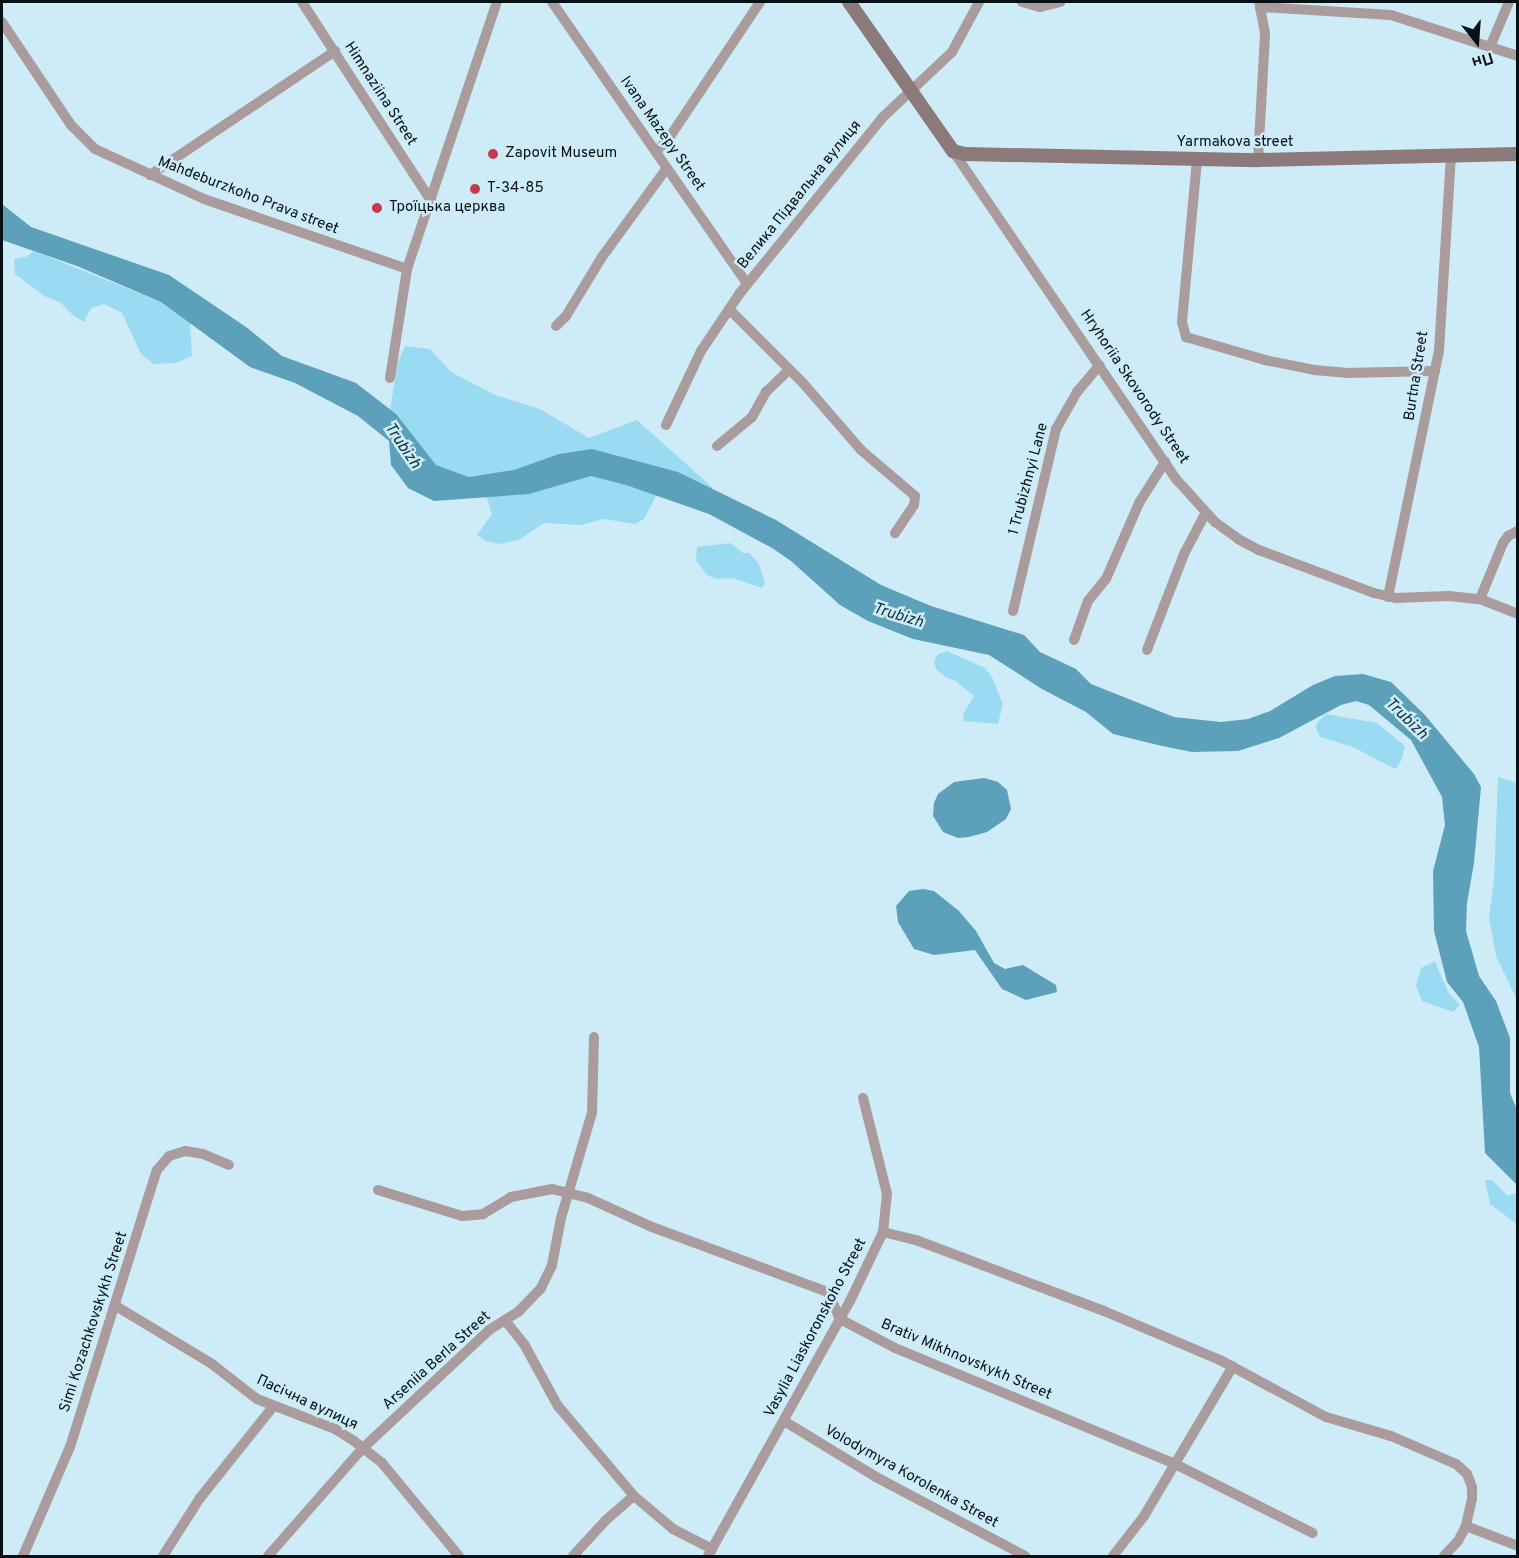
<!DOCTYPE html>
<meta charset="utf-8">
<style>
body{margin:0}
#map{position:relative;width:1519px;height:1558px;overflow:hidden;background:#cdecf8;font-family:Overpass,sans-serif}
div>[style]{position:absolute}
.green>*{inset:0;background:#9bdbf2}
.water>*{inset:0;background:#5ca1b9}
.street>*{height:10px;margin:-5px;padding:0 5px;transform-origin:5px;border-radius:5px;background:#aa9c9d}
.secondary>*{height:14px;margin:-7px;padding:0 7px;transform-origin:7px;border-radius:7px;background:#8c797a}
.dots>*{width:16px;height:16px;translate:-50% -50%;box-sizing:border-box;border:3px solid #cdecf8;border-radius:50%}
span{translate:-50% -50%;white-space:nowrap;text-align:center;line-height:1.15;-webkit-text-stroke:5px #cdecf8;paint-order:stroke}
.street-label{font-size:15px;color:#061115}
.poi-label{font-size:15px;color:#061115}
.left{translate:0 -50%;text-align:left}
.water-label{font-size:16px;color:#0d2f3a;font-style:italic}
.frame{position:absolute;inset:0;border:3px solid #061115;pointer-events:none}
.north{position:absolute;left:1447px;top:12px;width:60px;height:60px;-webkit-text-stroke:4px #cdecf8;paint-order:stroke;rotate:163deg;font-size:16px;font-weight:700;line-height:24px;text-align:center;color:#061115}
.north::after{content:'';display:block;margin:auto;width:21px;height:27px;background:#061115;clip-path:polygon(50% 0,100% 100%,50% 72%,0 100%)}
</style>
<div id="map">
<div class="green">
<i style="clip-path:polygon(34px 251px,161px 302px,190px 321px,192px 356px,176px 363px,154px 364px,141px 354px,122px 313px,104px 304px,91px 308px,84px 322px,73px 315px,60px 302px,46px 297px,15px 274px,14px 259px,26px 257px)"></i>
<i style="clip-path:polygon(405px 346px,430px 349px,451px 372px,495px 395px,540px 409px,589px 438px,637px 420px,713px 488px,656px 496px,644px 519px,635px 524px,604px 519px,581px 525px,544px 523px,519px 540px,499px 544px,486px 541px,477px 535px,492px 514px,486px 496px,469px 477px,436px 465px,390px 410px,398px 362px)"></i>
<i style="clip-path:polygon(730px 543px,743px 553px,749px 553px,759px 564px,765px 583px,762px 588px,732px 578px,716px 579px,707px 575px,696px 561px,697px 547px)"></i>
<i style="clip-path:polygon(947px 651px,985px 668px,992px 677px,1003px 704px,998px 724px,964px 721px,963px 714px,974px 696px,956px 681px,945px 677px,936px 669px,934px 661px,938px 654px)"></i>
<i style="clip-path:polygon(1326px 714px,1377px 723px,1405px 746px,1401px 761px,1395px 769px,1353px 747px,1320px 737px,1316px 729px,1317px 723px)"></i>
<i style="clip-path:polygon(1498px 777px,1517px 783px,1517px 1000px,1496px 956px,1489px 917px,1494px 880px)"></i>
<i style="clip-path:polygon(1435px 961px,1448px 992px,1460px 1005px,1453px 1012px,1422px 1001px,1416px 986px,1421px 968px)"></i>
<i style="clip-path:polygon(1485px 1180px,1492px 1180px,1508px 1196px,1517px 1192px,1517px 1224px,1490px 1204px)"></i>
</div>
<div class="water">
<i style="clip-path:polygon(2px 204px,31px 227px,169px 275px,246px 327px,282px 356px,356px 383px,396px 414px,436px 465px,469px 477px,514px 470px,559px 454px,592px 449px,678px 472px,776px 520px,881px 585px,931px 606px,1024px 635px,1040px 652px,1076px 669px,1091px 684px,1174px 717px,1221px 722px,1248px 719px,1270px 711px,1313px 685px,1335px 676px,1363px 674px,1391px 682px,1425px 715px,1474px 774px,1481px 787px,1474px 863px,1467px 903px,1466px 931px,1479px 976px,1496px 1001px,1510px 1038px,1510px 1093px,1518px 1112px,1517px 1185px,1485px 1153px,1479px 1047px,1463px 1002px,1447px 982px,1434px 931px,1433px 871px,1445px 825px,1442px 797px,1411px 740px,1369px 705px,1356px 701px,1341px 705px,1279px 738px,1238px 751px,1192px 752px,1162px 746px,1113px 734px,1086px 712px,1042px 689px,989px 655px,913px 639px,868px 621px,840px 605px,791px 561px,772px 548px,709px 514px,626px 485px,591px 476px,529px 494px,434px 501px,408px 488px,391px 465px,389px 441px,358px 416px,295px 383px,250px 367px,161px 302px,77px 266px,2px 240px)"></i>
<i style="clip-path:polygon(984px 778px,998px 782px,1007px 790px,1011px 809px,1006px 819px,987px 832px,969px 837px,958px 838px,943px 832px,933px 816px,934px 803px,938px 794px,954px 782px)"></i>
<i style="clip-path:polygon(923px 889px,934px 891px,959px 911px,976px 931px,994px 963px,1005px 969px,1023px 965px,1056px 985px,1057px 992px,1026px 1000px,1002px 989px,975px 950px,934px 955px,914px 949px,898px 922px,896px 906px,909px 891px)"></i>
</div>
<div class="street">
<i style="left:302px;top:2px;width:239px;rotate:57deg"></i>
<i style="left:552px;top:2px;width:343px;rotate:55.3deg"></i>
<i style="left:1022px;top:2px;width:19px;rotate:16deg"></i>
<i style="left:1040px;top:7px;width:21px;rotate:-14deg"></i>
<i style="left:1260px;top:7px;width:131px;rotate:3.5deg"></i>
<i style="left:1391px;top:15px;width:133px;rotate:17.9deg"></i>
<i style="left:2px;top:22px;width:124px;rotate:56.2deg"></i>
<i style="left:71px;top:125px;width:34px;rotate:45deg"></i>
<i style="left:95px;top:149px;width:120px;rotate:24.6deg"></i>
<i style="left:204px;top:199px;width:215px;rotate:19deg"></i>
<i style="left:1490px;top:47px;width:49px;rotate:-67.1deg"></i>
<i style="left:953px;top:151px;width:398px;rotate:55.8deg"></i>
<i style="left:1177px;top:480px;width:57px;rotate:47.9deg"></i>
<i style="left:1215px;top:522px;width:29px;rotate:36deg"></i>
<i style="left:1238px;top:539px;width:24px;rotate:28deg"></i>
<i style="left:1259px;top:550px;width:123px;rotate:20.5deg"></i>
<i style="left:1374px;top:593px;width:23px;rotate:13deg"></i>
<i style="left:1396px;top:598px;width:53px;rotate:-2.2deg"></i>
<i style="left:1449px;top:596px;width:31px;rotate:6deg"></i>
<i style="left:1480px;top:599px;width:41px;rotate:21.5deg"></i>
<i style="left:656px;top:152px;width:19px;rotate:-47deg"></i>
<i style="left:669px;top:138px;width:164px;rotate:-56.2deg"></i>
<i style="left:1197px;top:160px;width:163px;rotate:95.3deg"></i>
<i style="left:1182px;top:322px;width:16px;rotate:75deg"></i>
<i style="left:1186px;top:337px;width:82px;rotate:16.2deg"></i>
<i style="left:1265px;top:360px;width:50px;rotate:11.5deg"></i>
<i style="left:1314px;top:370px;width:32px;rotate:5deg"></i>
<i style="left:1346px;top:373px;width:89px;rotate:-1.3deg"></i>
<i style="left:1258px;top:160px;width:127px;rotate:-86.8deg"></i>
<i style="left:1265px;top:33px;width:31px;rotate:-101deg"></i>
<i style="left:150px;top:175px;width:223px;rotate:-33.8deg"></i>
<i style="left:729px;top:309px;width:105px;rotate:45deg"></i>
<i style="left:803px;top:383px;width:89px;rotate:49.1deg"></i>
<i style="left:861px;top:450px;width:71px;rotate:40.4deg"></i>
<i style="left:915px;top:496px;width:9px;rotate:96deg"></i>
<i style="left:914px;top:505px;width:34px;rotate:124deg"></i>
<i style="left:556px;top:326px;width:14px;rotate:-45deg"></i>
<i style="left:566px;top:316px;width:69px;rotate:-58.6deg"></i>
<i style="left:602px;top:257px;width:110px;rotate:-53.9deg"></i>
<i style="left:390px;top:378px;width:110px;rotate:-81.1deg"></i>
<i style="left:407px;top:269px;width:282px;rotate:-71.4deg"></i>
<i style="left:666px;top:425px;width:82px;rotate:-64.7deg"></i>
<i style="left:701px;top:351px;width:70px;rotate:-56.1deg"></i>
<i style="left:740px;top:293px;width:225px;rotate:-50.9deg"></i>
<i style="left:882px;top:118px;width:96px;rotate:-43.3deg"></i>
<i style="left:952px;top:52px;width:57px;rotate:-61.6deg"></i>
<i style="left:717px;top:446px;width:45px;rotate:-39.6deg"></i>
<i style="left:752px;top:417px;width:29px;rotate:-61deg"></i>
<i style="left:766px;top:392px;width:32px;rotate:-44deg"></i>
<i style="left:1388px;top:597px;width:251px;rotate:-78.3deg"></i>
<i style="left:1439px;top:351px;width:195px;rotate:-86.5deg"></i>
<i style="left:1480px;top:599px;width:61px;rotate:-67.7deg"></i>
<i style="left:1503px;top:543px;width:9px;rotate:-54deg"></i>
<i style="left:1508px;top:536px;width:11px;rotate:-27deg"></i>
<i style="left:1013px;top:611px;width:187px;rotate:-76.7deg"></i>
<i style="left:1056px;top:429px;width:43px;rotate:-60.4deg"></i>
<i style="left:1077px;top:392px;width:35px;rotate:-50deg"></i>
<i style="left:1074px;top:640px;width:41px;rotate:-70.3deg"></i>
<i style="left:1088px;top:601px;width:28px;rotate:-51deg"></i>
<i style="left:1106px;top:579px;width:83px;rotate:-66.5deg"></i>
<i style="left:1139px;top:503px;width:49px;rotate:-57.6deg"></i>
<i style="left:1147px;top:650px;width:103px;rotate:-68.9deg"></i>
<i style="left:1184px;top:554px;width:45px;rotate:-62.3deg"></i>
<i style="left:378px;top:1190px;width:88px;rotate:17.2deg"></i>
<i style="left:462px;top:1216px;width:21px;rotate:-5deg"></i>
<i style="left:483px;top:1214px;width:33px;rotate:-31deg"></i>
<i style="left:511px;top:1197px;width:42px;rotate:-11deg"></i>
<i style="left:552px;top:1189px;width:37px;rotate:14deg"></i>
<i style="left:588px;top:1198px;width:70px;rotate:24.4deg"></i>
<i style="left:652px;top:1227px;width:188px;rotate:20.3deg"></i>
<i style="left:828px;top:1292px;width:30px;rotate:66deg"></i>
<i style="left:840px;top:1319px;width:62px;rotate:27.8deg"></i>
<i style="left:895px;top:1348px;width:303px;rotate:22.5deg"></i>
<i style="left:1175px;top:1464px;width:154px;rotate:26.6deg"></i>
<i style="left:883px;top:1232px;width:34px;rotate:14deg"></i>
<i style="left:916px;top:1240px;width:201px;rotate:20.7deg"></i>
<i style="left:1104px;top:1311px;width:126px;rotate:22.9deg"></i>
<i style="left:1220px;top:1360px;width:120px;rotate:28.3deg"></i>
<i style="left:1326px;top:1417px;width:68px;rotate:16.3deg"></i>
<i style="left:1391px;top:1436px;width:71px;rotate:23.3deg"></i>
<i style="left:1456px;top:1464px;width:15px;rotate:42deg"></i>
<i style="left:1467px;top:1474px;width:14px;rotate:69deg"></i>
<i style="left:1472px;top:1487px;width:12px;rotate:90deg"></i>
<i style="left:1472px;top:1499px;width:28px;rotate:103deg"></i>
<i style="left:116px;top:1306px;width:112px;rotate:31.1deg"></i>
<i style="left:212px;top:1364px;width:57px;rotate:37.9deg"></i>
<i style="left:257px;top:1399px;width:84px;rotate:21deg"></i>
<i style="left:335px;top:1429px;width:22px;rotate:32deg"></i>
<i style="left:354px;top:1441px;width:36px;rotate:38deg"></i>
<i style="left:382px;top:1463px;width:121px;rotate:50.4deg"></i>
<i style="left:505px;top:1320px;width:31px;rotate:52deg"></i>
<i style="left:524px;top:1344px;width:71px;rotate:61.3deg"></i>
<i style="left:558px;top:1406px;width:118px;rotate:49.8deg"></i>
<i style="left:634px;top:1496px;width:51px;rotate:40.2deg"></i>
<i style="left:673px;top:1529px;width:44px;rotate:27.1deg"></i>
<i style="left:784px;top:1421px;width:108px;rotate:31.3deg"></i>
<i style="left:876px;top:1477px;width:169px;rotate:27.9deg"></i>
<i style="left:23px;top:1556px;width:119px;rotate:-66.7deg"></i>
<i style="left:70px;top:1447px;width:290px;rotate:-72.6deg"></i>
<i style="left:157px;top:1170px;width:18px;rotate:-49deg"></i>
<i style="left:169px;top:1156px;width:17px;rotate:-17deg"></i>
<i style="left:185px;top:1151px;width:18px;rotate:9deg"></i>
<i style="left:203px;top:1154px;width:28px;rotate:23deg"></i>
<i style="left:163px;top:1556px;width:69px;rotate:-57.5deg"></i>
<i style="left:200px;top:1498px;width:117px;rotate:-51.3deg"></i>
<i style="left:268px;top:1556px;width:144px;rotate:-48.7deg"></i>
<i style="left:363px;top:1448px;width:173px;rotate:-43.1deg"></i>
<i style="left:489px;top:1330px;width:36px;rotate:-32deg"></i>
<i style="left:519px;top:1311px;width:32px;rotate:-46deg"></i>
<i style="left:541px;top:1288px;width:25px;rotate:-64deg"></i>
<i style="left:552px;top:1265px;width:48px;rotate:-79.2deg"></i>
<i style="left:561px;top:1218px;width:109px;rotate:-73.6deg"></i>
<i style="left:592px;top:1113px;width:76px;rotate:-88.5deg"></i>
<i style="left:573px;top:1556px;width:49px;rotate:-47.5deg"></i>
<i style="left:606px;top:1520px;width:37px;rotate:-41deg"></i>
<i style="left:708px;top:1556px;width:292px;rotate:-60.9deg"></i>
<i style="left:850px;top:1301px;width:76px;rotate:-64.4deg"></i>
<i style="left:883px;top:1232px;width:38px;rotate:-84deg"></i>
<i style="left:887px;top:1194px;width:99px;rotate:-104deg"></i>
<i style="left:1113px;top:1556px;width:51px;rotate:-52.2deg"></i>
<i style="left:1144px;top:1516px;width:174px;rotate:-59.3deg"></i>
<i style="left:1444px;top:1556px;width:21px;rotate:-47deg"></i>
<i style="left:1458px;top:1541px;width:17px;rotate:-62deg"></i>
<i style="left:1466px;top:1526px;width:56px;rotate:21deg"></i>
</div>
<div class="secondary">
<i style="left:849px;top:2px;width:182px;rotate:55.1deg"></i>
<i style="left:953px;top:151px;width:11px;rotate:15deg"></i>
<i style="left:964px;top:154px;width:294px;rotate:1.2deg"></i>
<i style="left:1258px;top:160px;width:260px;rotate:-1.3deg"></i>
</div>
<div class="dots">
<i style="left:493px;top:154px;background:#c83854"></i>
<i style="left:475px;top:189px;background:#c83854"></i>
<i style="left:377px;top:208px;background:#c83854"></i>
</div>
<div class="street-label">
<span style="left:380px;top:94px;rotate:57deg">Himnaziina Street</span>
<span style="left:662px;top:134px;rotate:55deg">Ivana Mazepy Street</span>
<span style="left:1235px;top:143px">Yarmakova street</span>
<span style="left:800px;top:195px;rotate:-51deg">Велика Підвальна вулиця</span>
<span style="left:248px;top:196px;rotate:21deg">Mahdeburzkoho Prava street</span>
<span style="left:1417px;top:376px;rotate:-81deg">Burtna Street</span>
<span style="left:1134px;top:387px;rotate:56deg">Hryhoriia Skovorody Street</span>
<span style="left:1029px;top:479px;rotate:-75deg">1 Trubizhnyi Lane</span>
<span style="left:94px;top:1322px;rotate:-72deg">Simi Kozachkovskykh Street</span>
<span style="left:816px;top:1328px;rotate:-62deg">Vasylia Liaskoronskoho Street</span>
<span style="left:966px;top:1360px;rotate:23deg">Brativ Mikhnovskykh Street</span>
<span style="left:437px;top:1361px;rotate:-42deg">Arseniia Berla Street</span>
<span style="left:307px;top:1403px;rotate:25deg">Пасічна вулиця</span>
<span style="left:911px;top:1477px;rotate:29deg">Volodymyra Korolenka Street</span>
</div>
<div class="poi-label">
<span class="left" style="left:505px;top:154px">Zapovit Museum</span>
<span class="left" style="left:487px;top:189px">Т-34-85</span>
<span class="left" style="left:389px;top:208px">Троїцька церква</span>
</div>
<div class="water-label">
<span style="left:402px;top:446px;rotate:56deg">Trubizh</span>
<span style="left:898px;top:616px;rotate:17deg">Trubizh</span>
<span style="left:1406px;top:719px;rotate:44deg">Trubizh</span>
</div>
<div class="frame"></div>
<div class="north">Пн</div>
</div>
